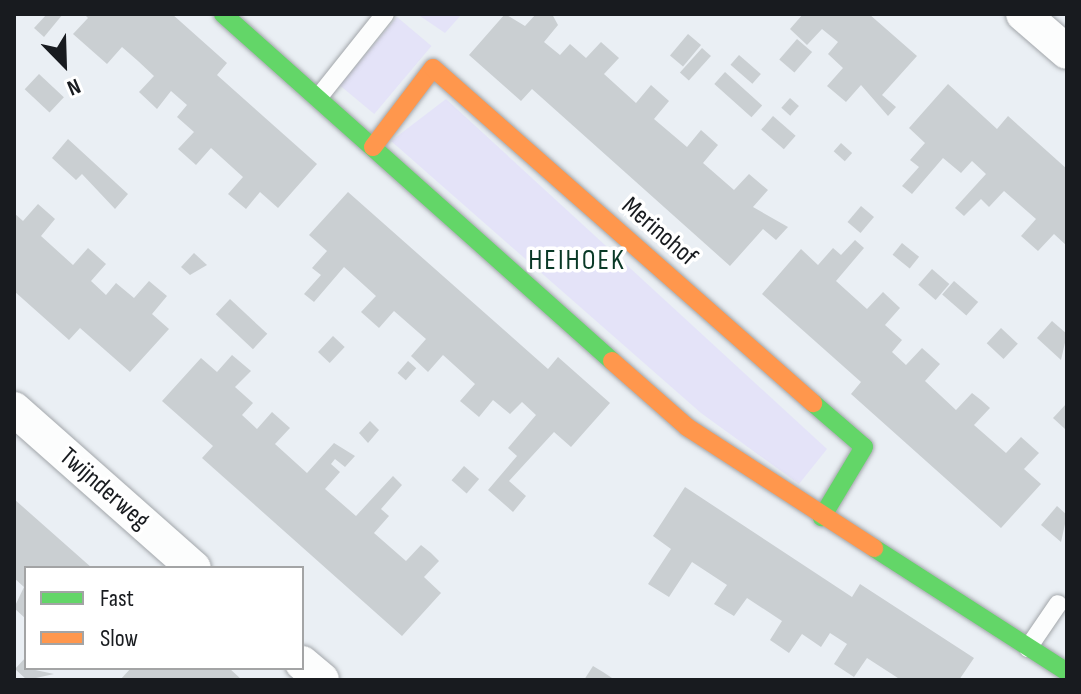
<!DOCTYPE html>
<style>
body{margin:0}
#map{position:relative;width:1081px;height:694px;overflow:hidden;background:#eaeff4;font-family:"Sofia Sans Condensed",sans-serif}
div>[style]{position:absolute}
.green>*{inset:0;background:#e4e3f8;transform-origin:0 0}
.building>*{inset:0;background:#cacfd2;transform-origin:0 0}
.roads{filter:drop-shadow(0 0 2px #a2a6aa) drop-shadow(0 0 2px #a2a6aa)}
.lane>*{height:18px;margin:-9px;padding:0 9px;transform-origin:9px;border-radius:9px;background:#fcfdfd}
.street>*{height:34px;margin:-17px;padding:0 17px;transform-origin:17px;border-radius:17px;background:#fcfdfd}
.fast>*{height:18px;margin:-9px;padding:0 9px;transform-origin:9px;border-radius:9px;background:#63d668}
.slow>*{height:18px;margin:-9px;padding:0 9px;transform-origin:9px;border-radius:9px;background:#ff974d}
span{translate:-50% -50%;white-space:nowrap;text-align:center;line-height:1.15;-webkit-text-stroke:7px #fff;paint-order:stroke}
.street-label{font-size:26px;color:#181b1f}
.neighbourhood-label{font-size:28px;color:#093926;letter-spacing:2px}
.frame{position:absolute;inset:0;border:16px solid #181b1f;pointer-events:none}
.legend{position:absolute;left:24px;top:566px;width:280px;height:104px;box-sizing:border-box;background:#fff;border:2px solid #a3a4a5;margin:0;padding:10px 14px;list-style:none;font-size:24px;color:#181b1f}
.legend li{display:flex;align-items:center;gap:16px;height:40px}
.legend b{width:40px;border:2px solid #a3a4a5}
.north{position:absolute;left:24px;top:24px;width:80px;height:80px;-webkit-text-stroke:6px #fff;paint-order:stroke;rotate:157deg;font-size:22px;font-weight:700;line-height:32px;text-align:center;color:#181b1f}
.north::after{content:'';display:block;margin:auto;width:28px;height:36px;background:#181b1f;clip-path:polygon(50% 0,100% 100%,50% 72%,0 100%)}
</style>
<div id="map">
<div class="green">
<i style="clip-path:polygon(417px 14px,462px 14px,445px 33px)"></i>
<i style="left:397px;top:17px;width:45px;height:89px;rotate:40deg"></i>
<i style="clip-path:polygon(446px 99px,827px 449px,799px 484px,701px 413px,391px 141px)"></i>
</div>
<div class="building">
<i style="clip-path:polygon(47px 14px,63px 14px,44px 37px,34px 28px)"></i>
<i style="clip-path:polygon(84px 14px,172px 14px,227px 63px,217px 75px,317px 164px,278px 208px,260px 192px,246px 209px,228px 194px,243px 177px,211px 148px,196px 165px,178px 149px,194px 132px,177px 117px,187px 105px,171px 91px,157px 109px,139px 92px,154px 76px,138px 61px,122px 47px,107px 64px,73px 34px,88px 18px)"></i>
<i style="clip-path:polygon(505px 14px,525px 26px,536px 14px,552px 14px,558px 25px,544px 42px,560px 55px,570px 44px,586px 58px,601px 42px,619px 58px,604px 74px,636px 103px,651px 85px,669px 101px,654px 119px,687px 147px,701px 130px,718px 145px,703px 163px,734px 190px,749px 174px,768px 190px,753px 207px,788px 227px,776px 240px,763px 229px,730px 266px,532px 89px,521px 101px,469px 55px)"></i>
<i style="clip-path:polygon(803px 14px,869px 14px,917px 56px,882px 95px,896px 107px,888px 116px,861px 85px,846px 102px,827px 86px,843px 68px,828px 54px,838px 42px,822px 29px,807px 45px,790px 29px)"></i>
<i style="left:688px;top:34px;width:17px;height:28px;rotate:40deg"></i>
<i style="left:797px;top:39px;width:20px;height:27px;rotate:41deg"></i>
<i style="left:702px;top:48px;width:12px;height:33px;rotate:42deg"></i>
<i style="left:739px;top:55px;width:29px;height:13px;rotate:41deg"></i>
<i style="left:725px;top:72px;width:50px;height:16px;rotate:42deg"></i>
<i style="left:39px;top:74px;width:34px;height:21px;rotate:43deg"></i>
<i style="clip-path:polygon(948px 84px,997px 129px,1008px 116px,1067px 169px,1067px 246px,1054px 234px,1038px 251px,1030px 244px,1021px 236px,1036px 219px,1004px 191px,989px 207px,981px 199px,964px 216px,955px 208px,986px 174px,972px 161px,961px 173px,943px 158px,912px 194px,902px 186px,919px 167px,910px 160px,925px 143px,909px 128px)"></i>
<i style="left:790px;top:98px;width:12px;height:13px;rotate:42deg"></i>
<i style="left:773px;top:116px;width:30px;height:18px;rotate:41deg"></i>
<i style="clip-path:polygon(68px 139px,128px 194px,115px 209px,82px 174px,76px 180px,52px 158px)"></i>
<i style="left:841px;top:143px;width:15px;height:11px;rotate:42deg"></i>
<i style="clip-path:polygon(348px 192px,548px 369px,558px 357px,610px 403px,571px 447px,554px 432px,509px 481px,526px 496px,513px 512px,488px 490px,517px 456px,508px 448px,536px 415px,522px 402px,510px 414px,493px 400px,479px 417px,460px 401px,475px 384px,443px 355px,428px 372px,411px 356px,426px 339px,394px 311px,379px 328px,361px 312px,376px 296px,344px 267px,314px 302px,304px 294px,321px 275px,312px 268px,327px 251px,309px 235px)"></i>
<i style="clip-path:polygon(38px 204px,55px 219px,41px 236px,73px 265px,88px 248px,106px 264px,91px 281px,106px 295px,116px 283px,134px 298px,149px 281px,167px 296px,152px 314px,169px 329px,130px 372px,80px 328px,69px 340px,14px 291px,14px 213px,23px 221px)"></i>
<i style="left:861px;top:206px;width:17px;height:21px;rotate:40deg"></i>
<i style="clip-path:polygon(855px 240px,864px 248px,836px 281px,867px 309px,883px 292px,900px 308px,885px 325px,902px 340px,892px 352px,906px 365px,922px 348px,940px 364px,925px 381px,956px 410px,972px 393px,981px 400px,990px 408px,974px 425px,1006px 453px,1021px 437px,1039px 453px,1024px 469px,1041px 484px,1001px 528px,851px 394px,861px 382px,762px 294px,801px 249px,818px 265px,833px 248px,841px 255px)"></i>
<i style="left:902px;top:243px;width:22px;height:15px;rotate:39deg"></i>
<i style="clip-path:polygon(194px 253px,207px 265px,190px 275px,181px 267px)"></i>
<i style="left:932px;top:269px;width:23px;height:21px;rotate:41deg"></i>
<i style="left:954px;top:281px;width:32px;height:18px;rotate:41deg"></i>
<i style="left:230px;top:299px;width:51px;height:21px;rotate:43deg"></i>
<i style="clip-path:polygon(1052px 321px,1067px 334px,1061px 360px,1037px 338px)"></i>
<i style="left:1001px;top:328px;width:23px;height:21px;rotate:43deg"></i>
<i style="left:333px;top:336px;width:16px;height:22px;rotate:43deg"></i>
<i style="clip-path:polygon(232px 355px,251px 371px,235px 387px,253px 403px,242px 415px,257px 429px,272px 412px,290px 428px,275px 444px,307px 473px,334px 443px,355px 456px,345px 467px,335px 459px,331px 464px,340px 472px,325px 489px,356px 516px,393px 476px,402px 485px,381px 509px,389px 516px,374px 533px,406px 561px,421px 545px,431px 553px,439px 561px,424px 577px,441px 593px,402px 636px,202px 458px,213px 446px,162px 401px,201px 358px,217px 372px)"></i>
<i style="left:408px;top:361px;width:11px;height:16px;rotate:41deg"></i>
<i style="clip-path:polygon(1067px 403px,1067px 427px,1065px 429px,1053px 418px)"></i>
<i style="clip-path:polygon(370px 421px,379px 430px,368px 443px,359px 433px)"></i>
<i style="left:464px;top:466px;width:20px;height:19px;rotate:41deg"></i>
<i style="clip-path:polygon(685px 487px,852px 597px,860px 584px,974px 658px,959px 680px,901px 680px,867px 658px,854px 677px,834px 664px,847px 644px,830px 633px,821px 647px,802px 634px,789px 653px,770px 640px,782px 621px,747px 598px,734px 616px,714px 604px,727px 585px,692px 562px,669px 597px,648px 584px,671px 549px,653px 536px)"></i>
<i style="clip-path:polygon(14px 499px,92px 568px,26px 568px,26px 619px,14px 608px,24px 587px,14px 578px)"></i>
<i style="clip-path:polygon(1057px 506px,1067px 515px,1061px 542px,1041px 525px)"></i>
<i style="clip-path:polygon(26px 657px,26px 668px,54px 674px,27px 680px,15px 669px)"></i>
<i style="clip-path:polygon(593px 666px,603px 672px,615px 680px,584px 680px)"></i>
<i style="clip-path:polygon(131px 668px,229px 668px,242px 680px,120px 680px)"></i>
</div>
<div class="roads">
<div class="lane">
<i style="left:318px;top:98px;width:107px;rotate:-51.4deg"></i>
<i style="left:1028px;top:648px;width:53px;rotate:-55.7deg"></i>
</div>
<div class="street">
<i style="left:1023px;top:14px;width:58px;rotate:40.8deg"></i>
<i style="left:14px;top:409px;width:240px;rotate:41.5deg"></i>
<i style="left:302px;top:663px;width:26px;rotate:40deg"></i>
</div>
<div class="fast">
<i style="left:223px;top:14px;width:521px;rotate:41.73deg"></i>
<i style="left:813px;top:403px;width:67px;rotate:40.8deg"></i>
<i style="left:864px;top:447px;width:82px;rotate:121deg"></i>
<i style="left:874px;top:548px;width:229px;rotate:32.7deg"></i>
</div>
<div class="slow">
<i style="left:373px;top:147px;width:99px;rotate:-52.8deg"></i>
<i style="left:433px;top:68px;width:507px;rotate:41.4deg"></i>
<i style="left:612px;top:361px;width:100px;rotate:41.3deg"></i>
<i style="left:687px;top:427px;width:223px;rotate:32.9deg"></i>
</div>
</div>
<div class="street-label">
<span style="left:659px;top:232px;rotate:41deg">Merinohof</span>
<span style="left:104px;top:489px;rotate:41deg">Twijnderweg</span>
</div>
<div class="neighbourhood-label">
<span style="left:577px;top:261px">HEIHOEK</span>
</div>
<div class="frame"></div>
<ul class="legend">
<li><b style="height:10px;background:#63d668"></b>Fast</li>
<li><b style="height:10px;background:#ff974d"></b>Slow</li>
</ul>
<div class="north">N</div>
</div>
